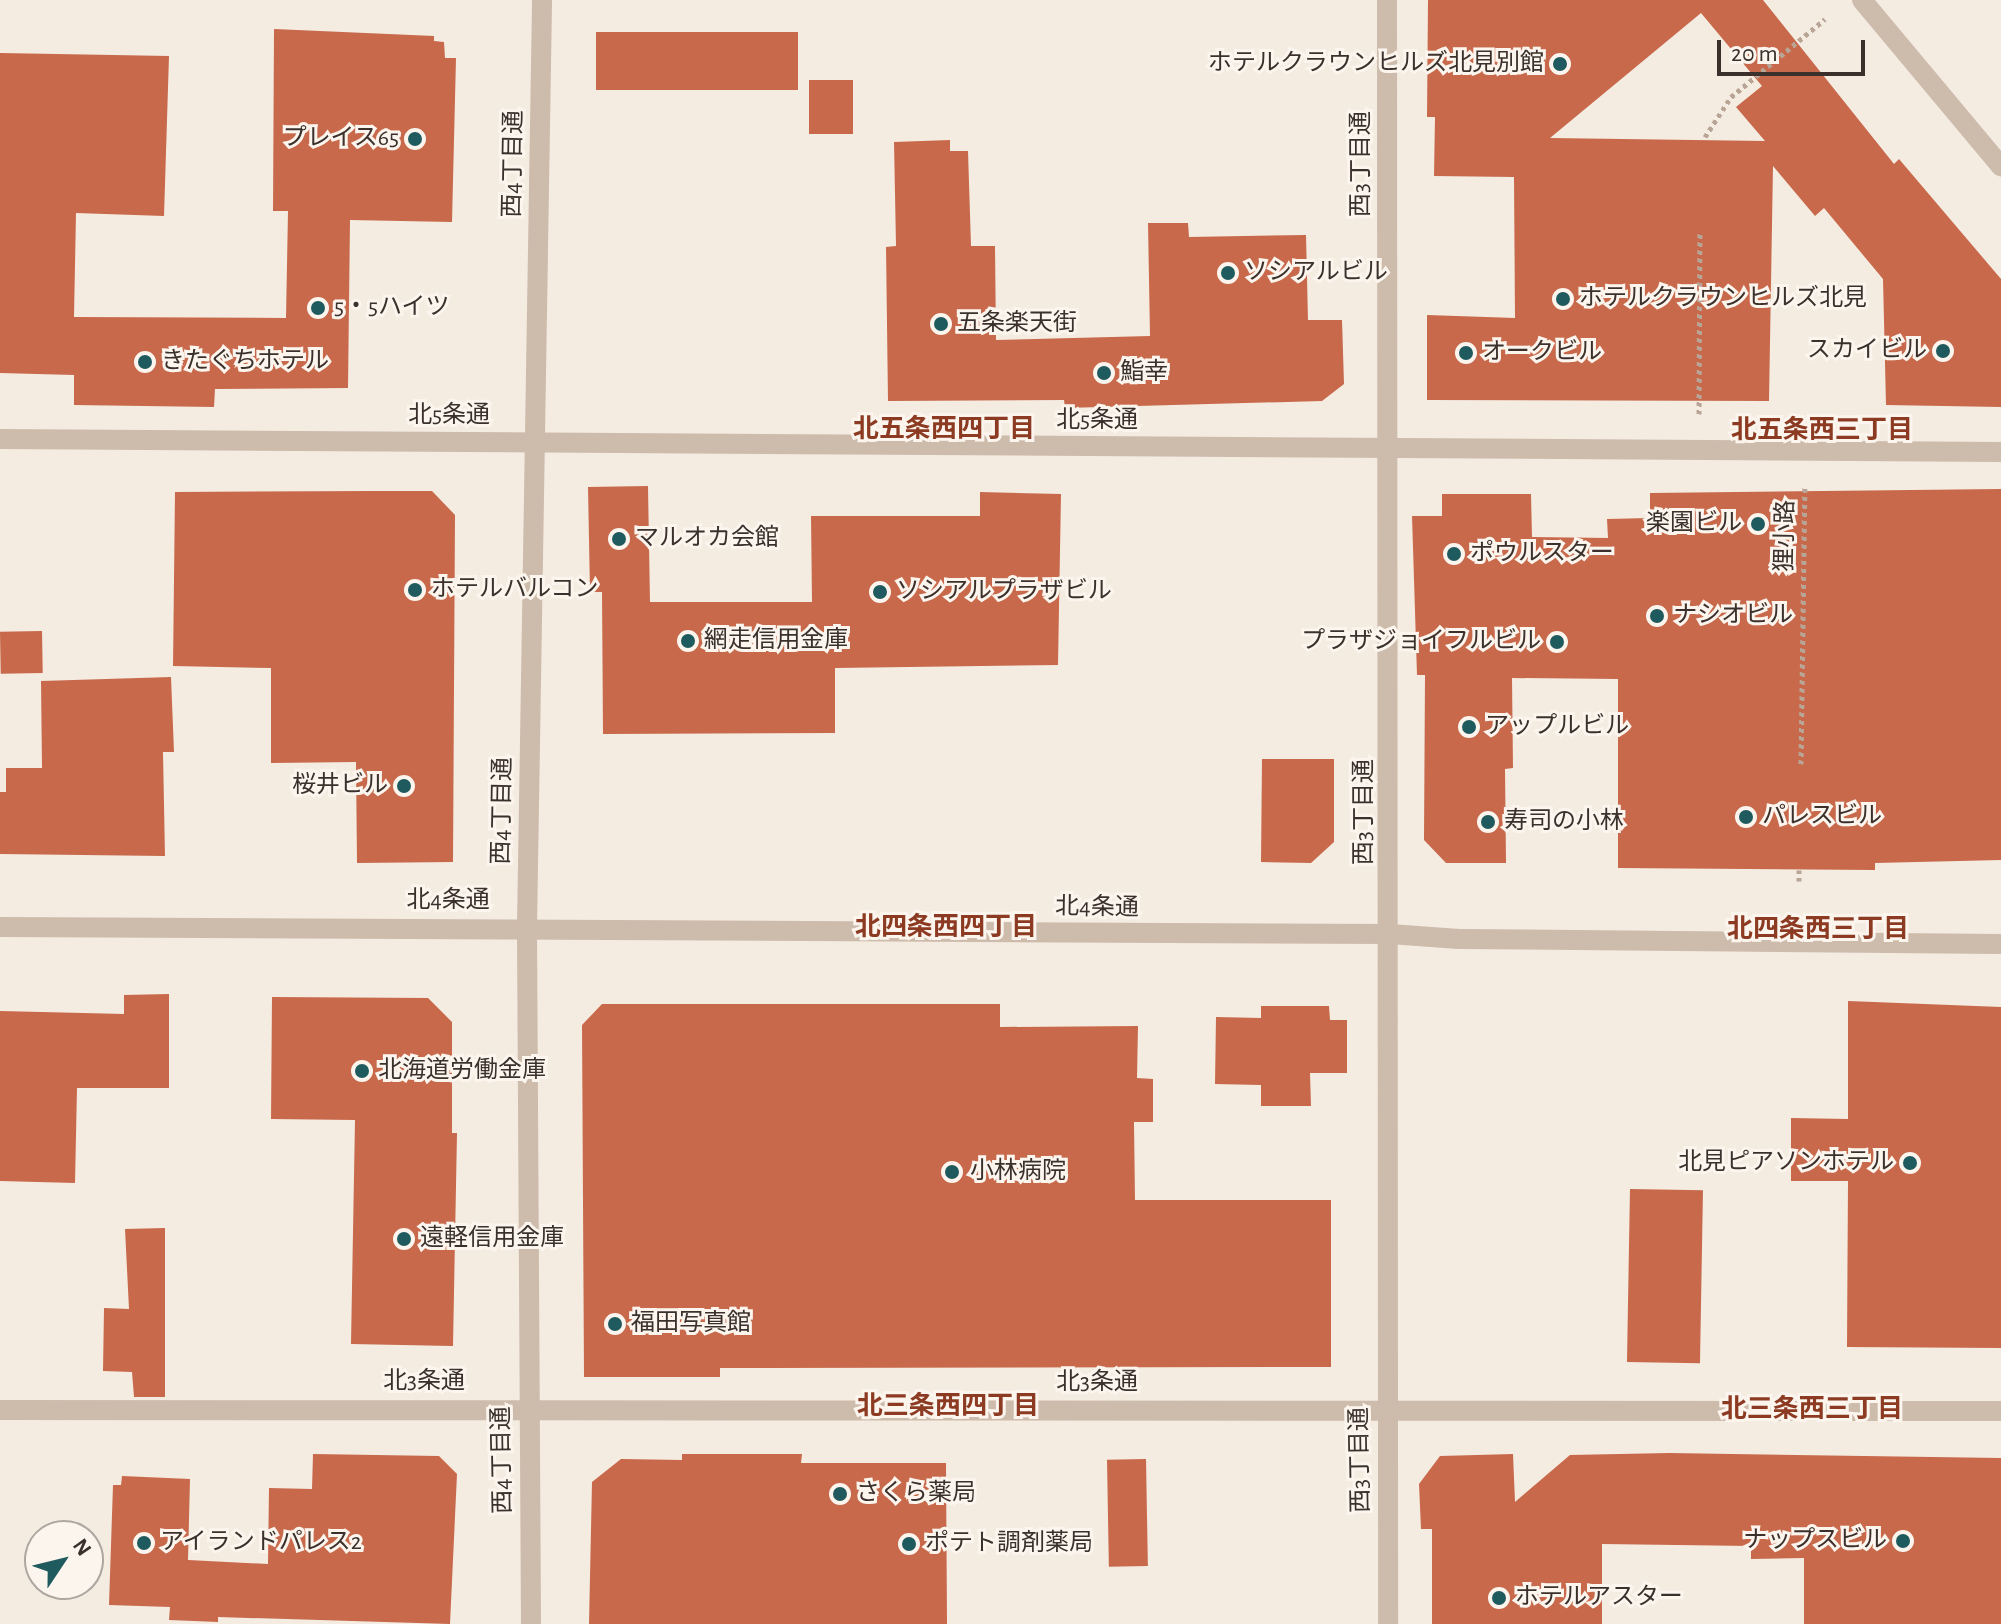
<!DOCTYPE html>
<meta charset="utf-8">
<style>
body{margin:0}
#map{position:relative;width:2001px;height:1624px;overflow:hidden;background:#f4ebe1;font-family:"Alegreya Sans","Noto Sans JP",sans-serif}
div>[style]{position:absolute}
.building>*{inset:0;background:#c8694b;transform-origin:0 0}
.path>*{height:5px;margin-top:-2.5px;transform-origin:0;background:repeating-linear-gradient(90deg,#b9a596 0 4px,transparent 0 8px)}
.minor>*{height:20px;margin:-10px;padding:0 10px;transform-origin:10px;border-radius:10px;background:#cdbbac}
.tertiary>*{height:20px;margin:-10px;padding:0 10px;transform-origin:10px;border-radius:10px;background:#cdbbac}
.dots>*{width:22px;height:22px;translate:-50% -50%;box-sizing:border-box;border:4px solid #fbf5ee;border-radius:50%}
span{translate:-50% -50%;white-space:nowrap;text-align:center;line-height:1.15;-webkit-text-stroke:6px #fbf5ee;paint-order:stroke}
.poi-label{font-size:24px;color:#3b302b}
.right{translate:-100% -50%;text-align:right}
.left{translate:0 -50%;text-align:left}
.street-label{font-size:24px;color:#3b302b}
.neighbourhood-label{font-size:26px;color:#8c3b22;font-weight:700}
.north{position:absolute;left:24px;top:1520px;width:80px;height:80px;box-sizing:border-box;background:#fbf5ee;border:2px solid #aea6a0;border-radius:50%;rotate:55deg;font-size:22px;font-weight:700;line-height:32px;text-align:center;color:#3b302b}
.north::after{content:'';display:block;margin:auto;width:28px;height:36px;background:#1f5a5e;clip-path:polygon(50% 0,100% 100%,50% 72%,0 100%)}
.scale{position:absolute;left:1717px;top:40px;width:148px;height:36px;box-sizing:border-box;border:4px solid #3b302b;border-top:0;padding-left:10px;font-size:24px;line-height:28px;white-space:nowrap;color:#3b302b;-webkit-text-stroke:6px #fbf5ee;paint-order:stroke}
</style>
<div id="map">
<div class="building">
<i style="clip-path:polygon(evenodd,1428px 0,1763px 0,1894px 164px,1899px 159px,2001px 279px,2001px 407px,1886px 405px,1883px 279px,1824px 208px,1815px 216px,1773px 166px,1769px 401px,1427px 400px,1427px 315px,1515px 318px,1514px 177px,1434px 176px,1435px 117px,1427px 117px,1428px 0,1701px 13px,1762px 86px,1736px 107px,1765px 141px,1550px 138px,1701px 13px)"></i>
<i style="clip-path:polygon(274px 29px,434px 36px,434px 41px,444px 42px,445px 58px,456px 58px,452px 222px,350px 220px,348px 388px,215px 389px,214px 407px,74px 405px,74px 375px,0 373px,0 53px,169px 56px,164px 216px,76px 213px,74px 317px,286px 318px,288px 211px,273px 211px)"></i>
<i style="left:596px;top:32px;width:202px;height:58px"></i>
<i style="left:809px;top:80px;width:44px;height:54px"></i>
<i style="clip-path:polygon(950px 140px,950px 151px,968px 151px,971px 246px,995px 246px,996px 340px,1150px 336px,1148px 223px,1188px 223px,1189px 237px,1306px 235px,1308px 320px,1342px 320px,1344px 384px,1322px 401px,1065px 408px,1064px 400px,888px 401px,886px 247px,896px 246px,894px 142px)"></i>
<i style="clip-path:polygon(648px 486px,650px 602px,812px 602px,811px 516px,980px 516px,980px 492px,1061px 494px,1058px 665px,835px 668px,835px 733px,603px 734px,602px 592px,590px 592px,588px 487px)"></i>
<i style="clip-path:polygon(2001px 489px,2001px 860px,1875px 863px,1875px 870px,1618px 868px,1618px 679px,1512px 678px,1513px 768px,1505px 769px,1506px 863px,1446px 863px,1424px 840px,1425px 675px,1417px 675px,1412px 516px,1442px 516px,1442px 494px,1531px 494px,1532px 537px,1608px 538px,1607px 519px,1650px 518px,1650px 493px)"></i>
<i style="clip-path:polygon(375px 491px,432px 491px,455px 515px,453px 862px,357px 863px,356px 762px,271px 763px,271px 668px,173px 666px,175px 492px)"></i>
<i style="left:42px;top:631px;width:42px;height:42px;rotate:89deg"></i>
<i style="clip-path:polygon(171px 677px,174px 752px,163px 752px,165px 856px,0 854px,0 792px,6px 792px,6px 768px,42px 768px,41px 681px)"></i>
<i style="clip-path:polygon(1262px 759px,1334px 759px,1334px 842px,1311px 863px,1261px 862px)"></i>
<i style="clip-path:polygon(169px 994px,169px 1088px,77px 1088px,75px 1183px,0 1181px,0 1011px,124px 1014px,124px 995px)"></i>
<i style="clip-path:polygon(272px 997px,428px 998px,452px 1022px,452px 1133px,457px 1133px,453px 1346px,351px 1344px,355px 1120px,271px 1119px)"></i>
<i style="clip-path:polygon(1848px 1001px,2001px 1007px,2001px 1348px,1847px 1347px,1848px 1181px,1791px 1181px,1791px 1118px,1848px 1119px)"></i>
<i style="clip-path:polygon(602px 1004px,1000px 1004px,1000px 1027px,1138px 1026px,1137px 1078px,1153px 1079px,1153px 1122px,1134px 1122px,1135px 1200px,1331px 1200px,1331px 1367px,720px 1368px,720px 1377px,584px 1377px,582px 1025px)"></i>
<i style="clip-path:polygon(1261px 1006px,1329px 1006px,1330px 1020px,1347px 1020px,1347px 1073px,1310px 1073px,1311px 1106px,1261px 1106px,1261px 1085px,1215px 1084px,1216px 1017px,1261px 1018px)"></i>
<i style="left:1630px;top:1189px;width:73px;height:173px;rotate:1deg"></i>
<i style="clip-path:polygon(165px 1228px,165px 1397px,134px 1397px,132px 1372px,103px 1371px,104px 1308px,129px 1309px,125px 1229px)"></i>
<i style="clip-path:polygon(1669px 1453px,2001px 1458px,2001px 1624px,1804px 1624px,1804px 1558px,1751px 1559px,1751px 1546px,1602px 1544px,1602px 1624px,1432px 1624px,1432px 1529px,1421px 1529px,1419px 1484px,1440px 1456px,1513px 1454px,1515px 1502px,1570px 1455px)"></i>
<i style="clip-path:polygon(313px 1454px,439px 1456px,457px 1474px,450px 1624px,218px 1617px,218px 1622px,169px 1620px,170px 1607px,109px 1605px,113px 1485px,121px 1485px,122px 1476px,190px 1479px,188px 1560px,268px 1564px,269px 1488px,312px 1489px)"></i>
<i style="clip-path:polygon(682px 1454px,802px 1454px,801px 1463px,946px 1463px,947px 1624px,589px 1624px,592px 1482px,621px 1459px,682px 1460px)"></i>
<i style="left:1146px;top:1459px;width:107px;height:39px;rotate:89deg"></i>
</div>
<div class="path">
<i style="left:1705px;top:137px;width:48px;rotate:-57deg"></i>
<i style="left:1731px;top:97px;width:122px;rotate:-39.7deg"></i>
<i style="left:1699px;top:414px;width:183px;rotate:-89.7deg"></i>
<i style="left:1801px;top:764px;width:279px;rotate:-89.2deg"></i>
<i style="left:1799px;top:870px;width:11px;rotate:90deg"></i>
</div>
<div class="minor">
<i style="left:1387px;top:0;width:1624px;rotate:89.96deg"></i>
<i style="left:0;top:439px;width:2001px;rotate:0.37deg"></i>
<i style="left:0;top:1410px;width:2001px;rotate:0.03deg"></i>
</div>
<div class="tertiary">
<i style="left:1862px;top:0;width:217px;rotate:50.1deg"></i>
<i style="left:0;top:927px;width:1390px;rotate:0.29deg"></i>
<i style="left:1390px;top:934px;width:69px;rotate:4.1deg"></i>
<i style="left:1459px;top:939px;width:542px;rotate:0.53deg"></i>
<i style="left:531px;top:1624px;width:697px;rotate:-90.33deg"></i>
<i style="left:527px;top:927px;width:927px;rotate:-89.07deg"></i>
</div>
<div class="dots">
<i style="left:1560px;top:64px;background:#1f5a5e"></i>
<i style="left:415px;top:139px;background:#1f5a5e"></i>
<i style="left:1228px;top:273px;background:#1f5a5e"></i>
<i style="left:1563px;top:299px;background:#1f5a5e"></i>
<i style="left:318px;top:308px;background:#1f5a5e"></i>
<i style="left:941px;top:324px;background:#1f5a5e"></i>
<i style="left:1943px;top:351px;background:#1f5a5e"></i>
<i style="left:1466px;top:353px;background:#1f5a5e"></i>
<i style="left:145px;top:362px;background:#1f5a5e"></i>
<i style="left:1104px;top:373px;background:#1f5a5e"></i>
<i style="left:1758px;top:524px;background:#1f5a5e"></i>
<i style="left:619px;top:539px;background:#1f5a5e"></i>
<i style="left:1454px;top:554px;background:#1f5a5e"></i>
<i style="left:415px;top:590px;background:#1f5a5e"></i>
<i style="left:880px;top:592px;background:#1f5a5e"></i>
<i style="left:1657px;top:616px;background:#1f5a5e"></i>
<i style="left:688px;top:641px;background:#1f5a5e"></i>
<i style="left:1557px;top:642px;background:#1f5a5e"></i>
<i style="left:1469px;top:727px;background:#1f5a5e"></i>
<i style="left:404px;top:786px;background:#1f5a5e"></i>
<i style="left:1746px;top:817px;background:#1f5a5e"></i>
<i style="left:1488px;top:822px;background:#1f5a5e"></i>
<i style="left:362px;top:1071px;background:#1f5a5e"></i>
<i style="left:1910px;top:1163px;background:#1f5a5e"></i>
<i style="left:952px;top:1172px;background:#1f5a5e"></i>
<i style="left:404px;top:1239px;background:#1f5a5e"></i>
<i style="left:615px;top:1324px;background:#1f5a5e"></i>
<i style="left:840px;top:1494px;background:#1f5a5e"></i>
<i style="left:1903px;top:1541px;background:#1f5a5e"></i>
<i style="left:144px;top:1543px;background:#1f5a5e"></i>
<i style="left:909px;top:1544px;background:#1f5a5e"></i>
<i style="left:1499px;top:1598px;background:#1f5a5e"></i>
</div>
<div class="poi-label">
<span class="right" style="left:1544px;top:64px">ホテルクラウンヒルズ北見別館</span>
<span class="right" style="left:399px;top:139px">プレイス65</span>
<span class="left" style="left:1244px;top:273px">ソシアルビル</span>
<span class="left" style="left:1579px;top:299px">ホテルクラウンヒルズ北見</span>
<span class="left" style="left:334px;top:308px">5・5ハイツ</span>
<span class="left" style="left:957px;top:324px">五条楽天街</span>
<span class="right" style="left:1927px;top:351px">スカイビル</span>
<span class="left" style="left:1482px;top:353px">オークビル</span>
<span class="left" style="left:161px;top:362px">きたぐちホテル</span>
<span class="left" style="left:1120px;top:373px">鮨幸</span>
<span class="right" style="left:1742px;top:524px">楽園ビル</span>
<span class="left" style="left:635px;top:539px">マルオカ会館</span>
<span class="left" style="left:1470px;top:554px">ポウルスター</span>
<span class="left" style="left:431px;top:590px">ホテルバルコン</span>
<span class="left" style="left:896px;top:592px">ソシアルプラザビル</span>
<span class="left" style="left:1673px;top:616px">ナシオビル</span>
<span class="left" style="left:704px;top:641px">網走信用金庫</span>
<span class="right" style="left:1541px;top:642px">プラザジョイフルビル</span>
<span class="left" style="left:1485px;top:727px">アップルビル</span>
<span class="right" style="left:388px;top:786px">桜井ビル</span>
<span class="left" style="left:1762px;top:817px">パレスビル</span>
<span class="left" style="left:1504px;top:822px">寿司の小林</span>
<span class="left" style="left:378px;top:1071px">北海道労働金庫</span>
<span class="right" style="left:1894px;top:1163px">北見ピアソンホテル</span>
<span class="left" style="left:970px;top:1172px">小林病院</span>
<span class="left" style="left:420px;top:1239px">遠軽信用金庫</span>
<span class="left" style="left:631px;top:1324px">福田写真館</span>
<span class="left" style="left:856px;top:1494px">さくら薬局</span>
<span class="right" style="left:1887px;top:1541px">ナップスビル</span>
<span class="left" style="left:160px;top:1543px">アイランドパレス2</span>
<span class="left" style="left:925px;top:1544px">ポテト調剤薬局</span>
<span class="left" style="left:1515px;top:1598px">ホテルアスター</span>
</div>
<div class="street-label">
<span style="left:514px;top:164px;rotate:-89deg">西4丁目通</span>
<span style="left:1362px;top:164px;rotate:-90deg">西3丁目通</span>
<span style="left:449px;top:416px">北5条通</span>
<span style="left:1097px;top:421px">北5条通</span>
<span style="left:1786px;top:536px;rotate:-89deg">狸小路</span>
<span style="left:503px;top:811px;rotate:-89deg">西4丁目通</span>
<span style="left:1365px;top:812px;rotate:-90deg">西3丁目通</span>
<span style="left:448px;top:901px">北4条通</span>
<span style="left:1097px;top:908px;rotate:1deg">北4条通</span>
<span style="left:424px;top:1382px">北3条通</span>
<span style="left:1097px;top:1383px">北3条通</span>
<span style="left:503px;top:1460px;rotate:-91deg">西4丁目通</span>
<span style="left:1361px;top:1460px;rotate:-91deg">西3丁目通</span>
</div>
<div class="neighbourhood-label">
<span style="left:944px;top:430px">北五条西四丁目</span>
<span style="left:1822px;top:431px">北五条西三丁目</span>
<span style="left:946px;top:928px">北四条西四丁目</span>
<span style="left:1818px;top:930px">北四条西三丁目</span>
<span style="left:948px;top:1407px">北三条西四丁目</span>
<span style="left:1812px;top:1410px">北三条西三丁目</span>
</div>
<div class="north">N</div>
<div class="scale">20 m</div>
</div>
